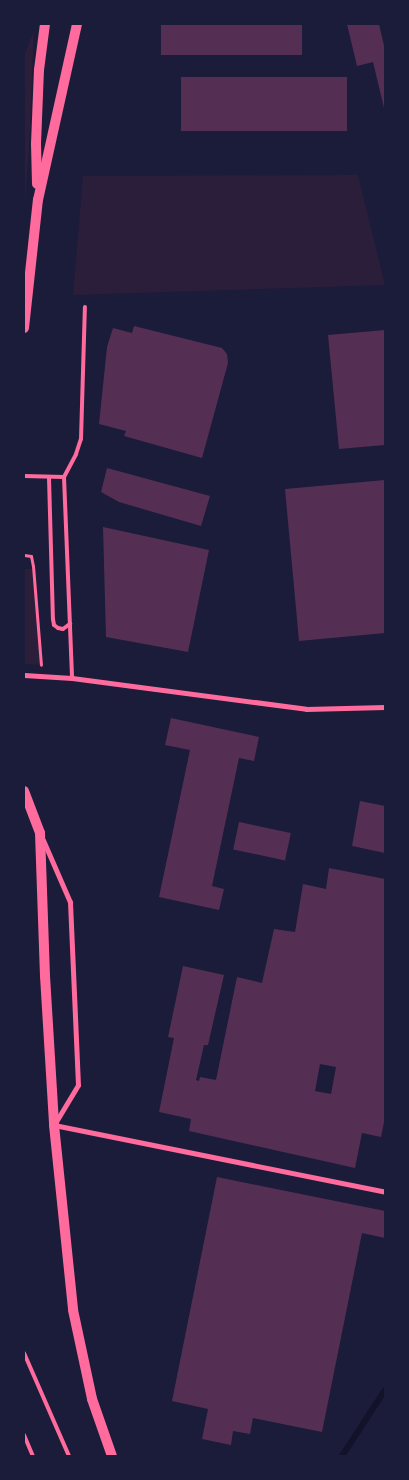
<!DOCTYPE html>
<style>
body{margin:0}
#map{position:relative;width:409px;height:1480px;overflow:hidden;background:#1b1b3a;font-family:"Source Serif 4",serif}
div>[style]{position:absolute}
.green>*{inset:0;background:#2a1e3b}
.stream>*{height:6px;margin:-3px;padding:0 3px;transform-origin:3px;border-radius:3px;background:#12122b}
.building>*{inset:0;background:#542f53;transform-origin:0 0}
.path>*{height:3px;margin:-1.5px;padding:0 1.5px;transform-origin:1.5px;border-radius:1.5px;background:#ff6b9d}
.service>*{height:4px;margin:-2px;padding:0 2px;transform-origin:2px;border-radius:2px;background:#ff6b9d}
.minor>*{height:5px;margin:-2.5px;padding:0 2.5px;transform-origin:2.5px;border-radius:2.5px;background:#ff6b9d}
.secondary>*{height:10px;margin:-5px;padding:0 5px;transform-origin:5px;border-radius:5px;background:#ff6b9d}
span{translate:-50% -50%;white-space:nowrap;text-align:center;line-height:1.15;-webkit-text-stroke:4px #1b1b3a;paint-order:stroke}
.frame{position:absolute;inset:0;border:25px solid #1b1b3a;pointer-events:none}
</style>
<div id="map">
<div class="green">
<i style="clip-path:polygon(34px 30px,29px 151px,24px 216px,24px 56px)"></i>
<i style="clip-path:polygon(358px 175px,385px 285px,73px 295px,83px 176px)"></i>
<i style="clip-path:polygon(25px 569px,36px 569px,43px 665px,24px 664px)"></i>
</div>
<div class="stream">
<i style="left:342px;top:1456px;width:79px;rotate:-56.9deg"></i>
</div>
<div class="building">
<i style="left:161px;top:24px;width:141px;height:31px"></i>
<i style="clip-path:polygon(347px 24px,379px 24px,385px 50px,385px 112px,373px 62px,357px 66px)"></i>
<i style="left:181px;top:77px;width:166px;height:54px"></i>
<i style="clip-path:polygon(134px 326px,222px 348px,227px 354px,228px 363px,202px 458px,124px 436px,126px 431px,99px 424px,107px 347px,113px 328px,132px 333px)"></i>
<i style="clip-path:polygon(385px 330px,385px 445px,339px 449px,328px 335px)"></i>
<i style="clip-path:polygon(107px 468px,210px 496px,201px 526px,119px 502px,101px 492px)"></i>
<i style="clip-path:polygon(385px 480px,385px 633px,299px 641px,285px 489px)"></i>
<i style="clip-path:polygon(103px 527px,209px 550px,188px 652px,106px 637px)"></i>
<i style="clip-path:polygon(171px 718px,259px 737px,254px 761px,239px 758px,212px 886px,224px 889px,219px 910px,159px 897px,190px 750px,165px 745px)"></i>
<i style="clip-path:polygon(360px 801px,385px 806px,385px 853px,352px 846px)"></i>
<i style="left:239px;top:822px;width:53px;height:28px;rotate:12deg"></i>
<i style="clip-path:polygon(evenodd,329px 868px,385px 879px,385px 1117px,381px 1137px,362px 1133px,355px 1168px,189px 1131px,191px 1119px,159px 1112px,174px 1038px,168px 1037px,183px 966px,224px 975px,208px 1045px,204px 1045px,196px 1080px,199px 1081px,200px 1077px,216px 1080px,237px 977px,262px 983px,274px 929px,295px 932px,303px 884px,326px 889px,329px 868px,320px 1064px,336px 1067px,331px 1094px,315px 1091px,320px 1064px)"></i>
<i style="clip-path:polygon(217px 1177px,385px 1211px,385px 1238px,362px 1233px,322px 1432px,253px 1418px,250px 1434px,233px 1431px,231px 1445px,202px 1439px,208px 1409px,172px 1401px)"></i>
</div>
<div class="path">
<i style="left:24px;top:555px;width:7px;rotate:8deg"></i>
<i style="left:31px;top:556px;width:10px;rotate:79deg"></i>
<i style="left:33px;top:566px;width:99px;rotate:85.4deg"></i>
</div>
<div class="service">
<i style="left:24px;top:476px;width:40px;rotate:1.4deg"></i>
<i style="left:64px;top:477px;width:26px;rotate:-62deg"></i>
<i style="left:76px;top:454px;width:16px;rotate:-72deg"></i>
<i style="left:81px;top:439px;width:132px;rotate:-88.3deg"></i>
<i style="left:64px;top:477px;width:201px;rotate:87.7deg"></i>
<i style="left:49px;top:478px;width:141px;rotate:88.4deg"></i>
<i style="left:53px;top:619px;width:6px;rotate:81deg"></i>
<i style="left:54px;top:625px;width:5px;rotate:37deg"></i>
<i style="left:58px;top:628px;width:5px;rotate:11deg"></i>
<i style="left:63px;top:629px;width:9px;rotate:-36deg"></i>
<i style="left:24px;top:1353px;width:112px;rotate:66.4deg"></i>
<i style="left:24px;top:1435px;width:23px;rotate:67deg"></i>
</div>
<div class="minor">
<i style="left:24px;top:675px;width:48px;rotate:3.6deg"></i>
<i style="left:72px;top:678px;width:236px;rotate:7.5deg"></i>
<i style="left:306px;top:709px;width:79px;rotate:-1.5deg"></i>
<i style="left:43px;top:840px;width:68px;rotate:66.5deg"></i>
<i style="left:70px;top:902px;width:183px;rotate:87.5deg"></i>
<i style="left:78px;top:1085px;width:47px;rotate:121deg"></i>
<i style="left:54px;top:1125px;width:338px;rotate:11.4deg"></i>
</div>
<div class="secondary">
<i style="left:37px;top:184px;width:40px;rotate:-91.4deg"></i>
<i style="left:36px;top:144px;width:74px;rotate:-87.7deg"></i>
<i style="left:39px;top:70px;width:46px;rotate:-82.6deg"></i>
<i style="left:24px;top:328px;width:129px;rotate:-83.8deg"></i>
<i style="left:38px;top:200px;width:180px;rotate:-77.5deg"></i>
<i style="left:24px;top:791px;width:45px;rotate:69.1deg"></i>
<i style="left:40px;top:833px;width:143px;rotate:88deg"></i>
<i style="left:45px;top:976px;width:149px;rotate:86.5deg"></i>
<i style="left:54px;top:1125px;width:186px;rotate:84.1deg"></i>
<i style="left:73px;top:1310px;width:91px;rotate:77.9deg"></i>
<i style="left:92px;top:1399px;width:60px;rotate:70.7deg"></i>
</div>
<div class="frame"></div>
</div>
